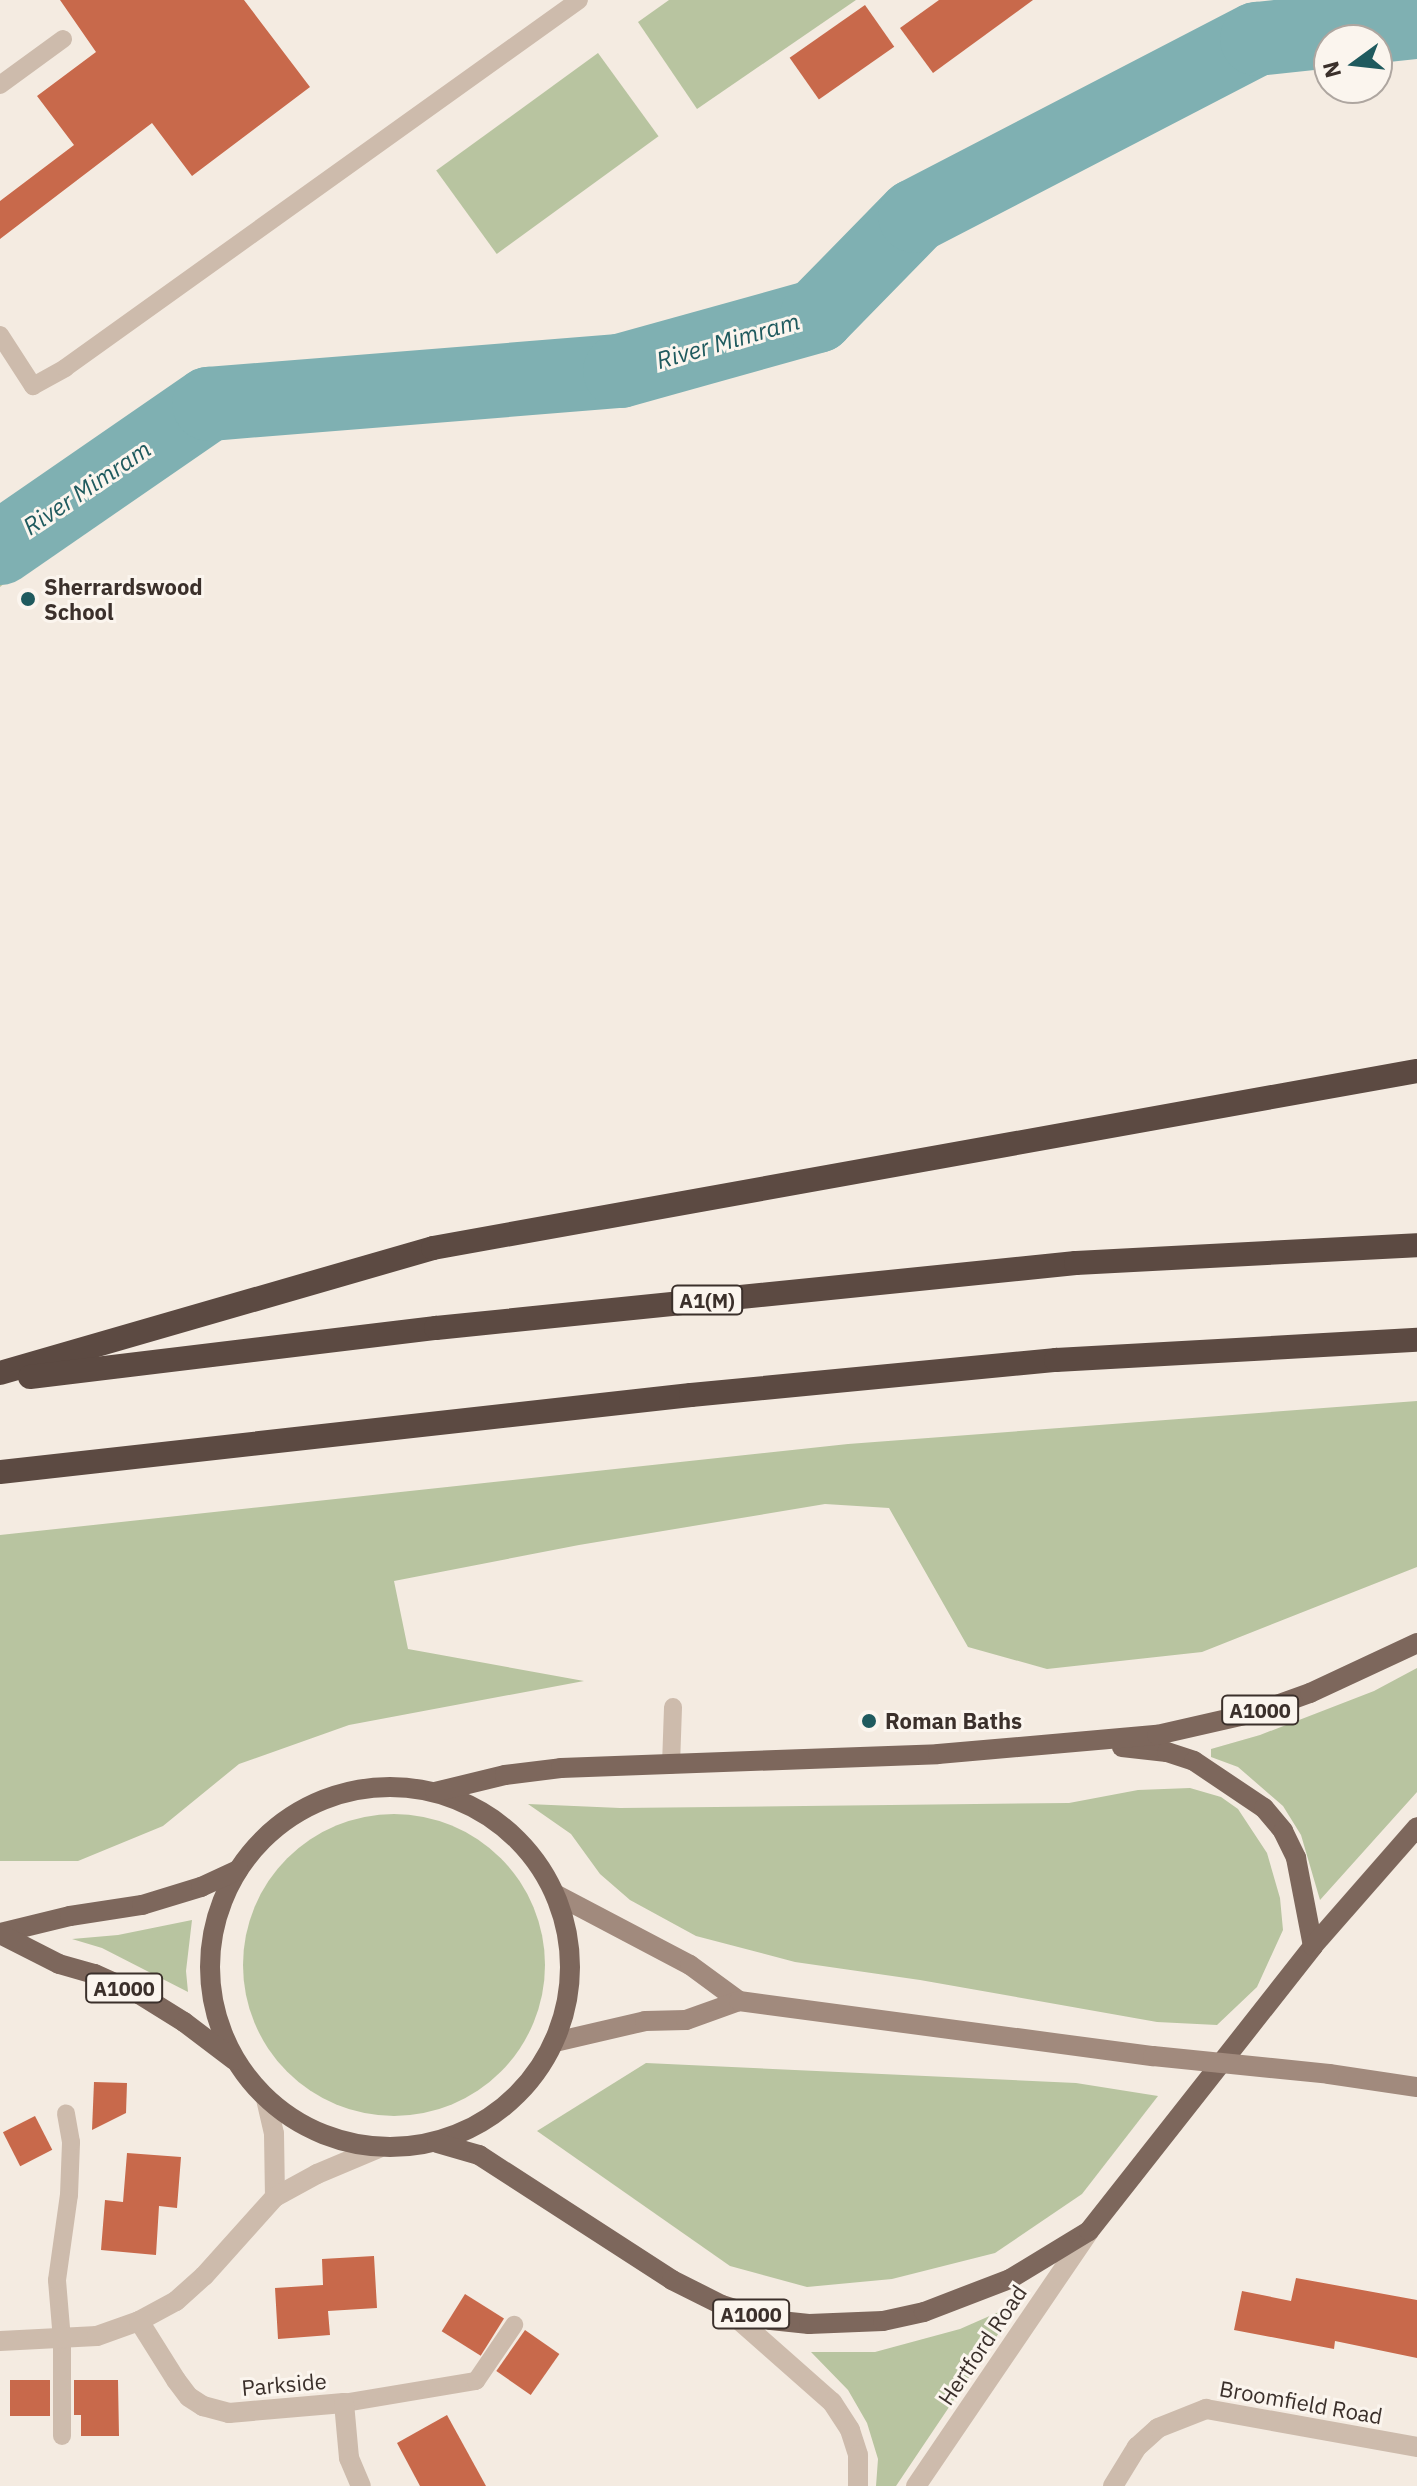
<!DOCTYPE html>
<style>
body{margin:0}
#map{position:relative;width:1417px;height:2486px;overflow:hidden;background:#f4ebe1;font-family:"IBM Plex Sans",sans-serif}
div>[style]{position:absolute}
.green>*{inset:0;background:#b8c4a0;transform-origin:0 0}
.round{border-radius:50%}
.river>*{height:74px;margin:-37px;padding:0 37px;transform-origin:37px;border-radius:37px;background:#7fb0b2}
.building>*{inset:0;background:#c8694b;transform-origin:0 0}
.service>*{height:18px;margin:-9px;padding:0 9px;transform-origin:9px;border-radius:9px;background:#cdbbac}
.minor>*{height:20px;margin:-10px;padding:0 10px;transform-origin:10px;border-radius:10px;background:#cdbbac}
.tertiary>*{height:20px;margin:-10px;padding:0 10px;transform-origin:10px;border-radius:10px;background:#cdbbac}
.secondary>*{height:20px;margin:-10px;padding:0 10px;transform-origin:10px;border-radius:10px;background:#a18a7d}
.primary>*{height:20px;margin:-10px;padding:0 10px;transform-origin:10px;border-radius:10px;background:#7d675c}
.primary>.ring{margin:-10px;padding:0;box-sizing:content-box;background:none;border:20px solid #7d675c;border-radius:50%}
.motorway>*{height:24px;margin:-12px;padding:0 12px;transform-origin:12px;border-radius:12px;background:#5c4a42}
.secondary-bridge>*{height:20px;margin:-10px;padding:0 10px;transform-origin:10px;border-radius:10px;background:#a18a7d}
.dots>*{width:22px;height:22px;translate:-50% -50%;box-sizing:border-box;border:4px solid #fbf5ee;border-radius:50%}
span{translate:-50% -50%;white-space:nowrap;text-align:center;line-height:1.15;-webkit-text-stroke:6px #fbf5ee;paint-order:stroke}
.shield-label span{padding:2px 6px;background:#fbf5ee;border:2px solid;border-radius:6px;-webkit-text-stroke-width:0}
.shield-label{font-size:20px;color:#3b302b;font-weight:700}
.poi-label{font-size:22px;color:#3b302b;font-weight:700}
.left{translate:0 -50%;text-align:left}
.street-label{font-size:22px;color:#3b302b}
.water-label{font-size:24px;color:#1f5a5e;font-style:italic}
.north{position:absolute;left:1313px;top:24px;width:80px;height:80px;box-sizing:border-box;background:#fbf5ee;border:2px solid #aea6a0;border-radius:50%;rotate:255deg;font-size:22px;font-weight:700;line-height:32px;text-align:center;color:#3b302b}
.north::after{content:'';display:block;margin:auto;width:28px;height:36px;background:#1f5a5e;clip-path:polygon(50% 0,100% 100%,50% 72%,0 100%)}
</style>
<div id="map">
<div class="green">
<i style="clip-path:polygon(669px 0,856px 0,697px 109px,638px 22px)"></i>
<i style="left:598px;top:53px;width:103px;height:200px;rotate:54deg"></i>
<i style="clip-path:polygon(0 528px,25px 566px,0 587px)"></i>
<i style="clip-path:polygon(1417px 1401px,1417px 1567px,1202px 1652px,1047px 1669px,968px 1647px,889px 1508px,825px 1504px,579px 1545px,394px 1581px,408px 1649px,584px 1681px,349px 1725px,239px 1764px,163px 1826px,78px 1861px,0 1861px,0 1535px,848px 1444px)"></i>
<i style="clip-path:polygon(1417px 1668px,1417px 1792px,1320px 1900px,1301px 1835px,1283px 1806px,1238px 1767px,1211px 1757px,1211px 1749px,1260px 1735px,1374px 1691px)"></i>
<i style="clip-path:polygon(1190px 1788px,1221px 1797px,1238px 1809px,1267px 1853px,1280px 1898px,1283px 1930px,1257px 1987px,1217px 2025px,1157px 2022px,920px 1980px,795px 1962px,696px 1936px,630px 1900px,600px 1874px,571px 1834px,528px 1804px,620px 1808px,1069px 1803px,1138px 1790px)"></i>
<i class="round" style="left:243px;top:1814px;width:302px;height:302px"></i>
<i style="clip-path:polygon(192px 1920px,186px 1971px,188px 1992px,102px 1948px,72px 1939px,118px 1935px)"></i>
<i style="clip-path:polygon(646px 2063px,1076px 2083px,1158px 2096px,1082px 2194px,995px 2253px,892px 2279px,807px 2287px,730px 2266px,537px 2131px)"></i>
<i style="clip-path:polygon(1019px 2303px,896px 2486px,876px 2486px,878px 2459px,867px 2423px,848px 2390px,811px 2352px,875px 2352px,960px 2329px)"></i>
</div>
<div class="river">
<i style="left:0;top:548px;width:254px;rotate:-34.6deg"></i>
<i style="left:209px;top:404px;width:412px;rotate:-4.6deg"></i>
<i style="left:620px;top:371px;width:205px;rotate:-15.6deg"></i>
<i style="left:817px;top:316px;width:140px;rotate:-45.6deg"></i>
<i style="left:915px;top:216px;width:385px;rotate:-27.4deg"></i>
<i style="left:1257px;top:39px;width:161px;rotate:-6.1deg"></i>
</div>
<div class="building">
<i style="clip-path:polygon(60px 0,244px 0,310px 87px,192px 176px,152px 123px,0 239px,0 201px,74px 145px,37px 96px,96px 52px)"></i>
<i style="clip-path:polygon(939px 0,1033px 0,933px 73px,900px 28px)"></i>
<i style="left:865px;top:5px;width:51px;height:92px;rotate:55deg"></i>
<i style="clip-path:polygon(94px 2082px,127px 2083px,126px 2113px,92px 2130px)"></i>
<i style="left:35px;top:2116px;width:38px;height:36px;rotate:63deg"></i>
<i style="clip-path:polygon(127px 2153px,181px 2157px,177px 2208px,159px 2206px,156px 2255px,101px 2250px,105px 2200px,123px 2202px)"></i>
<i style="clip-path:polygon(374px 2256px,377px 2308px,328px 2311px,330px 2335px,278px 2339px,275px 2288px,323px 2285px,322px 2259px)"></i>
<i style="clip-path:polygon(1296px 2278px,1417px 2300px,1417px 2358px,1335px 2341px,1334px 2349px,1234px 2330px,1242px 2291px,1291px 2301px)"></i>
<i style="left:465px;top:2294px;width:46px;height:44px;rotate:32deg"></i>
<i style="left:525px;top:2330px;width:42px;height:50px;rotate:35deg"></i>
<i style="left:50px;top:2380px;width:36px;height:40px;rotate:90deg"></i>
<i style="clip-path:polygon(74px 2380px,118px 2380px,119px 2436px,81px 2436px,81px 2415px,74px 2415px)"></i>
<i style="clip-path:polygon(447px 2415px,486px 2486px,420px 2486px,397px 2443px)"></i>
</div>
<div class="service">
<i style="left:0;top:85px;width:78px;rotate:-36.1deg"></i>
<i style="left:0;top:335px;width:61px;rotate:57.1deg"></i>
<i style="left:33px;top:386px;width:37px;rotate:-29deg"></i>
<i style="left:65px;top:368px;width:632px;rotate:-35.6deg"></i>
<i style="left:671px;top:1765px;width:58px;rotate:-88deg"></i>
<i style="left:344px;top:2403px;width:134px;rotate:-9.5deg"></i>
<i style="left:476px;top:2381px;width:68px;rotate:-55.8deg"></i>
<i style="left:62px;top:2436px;width:96px;rotate:-90deg"></i>
<i style="left:62px;top:2340px;width:60px;rotate:-94.8deg"></i>
<i style="left:57px;top:2280px;width:86px;rotate:-82deg"></i>
<i style="left:69px;top:2195px;width:53px;rotate:-87.8deg"></i>
<i style="left:71px;top:2142px;width:29px;rotate:-100deg"></i>
</div>
<div class="minor">
<i style="left:266px;top:2099px;width:36px;rotate:77deg"></i>
<i style="left:274px;top:2134px;width:63px;rotate:89.1deg"></i>
<i style="left:139px;top:2321px;width:70px;rotate:57.9deg"></i>
<i style="left:176px;top:2380px;width:21px;rotate:53deg"></i>
<i style="left:189px;top:2397px;width:17px;rotate:33deg"></i>
<i style="left:203px;top:2406px;width:27px;rotate:15deg"></i>
<i style="left:229px;top:2413px;width:115px;rotate:-5deg"></i>
<i style="left:344px;top:2403px;width:55px;rotate:84.8deg"></i>
<i style="left:349px;top:2458px;width:30px;rotate:67deg"></i>
<i style="left:0;top:2341px;width:97px;rotate:-3deg"></i>
<i style="left:97px;top:2336px;width:45px;rotate:-19.7deg"></i>
<i style="left:139px;top:2321px;width:42px;rotate:-28.4deg"></i>
<i style="left:176px;top:2301px;width:38px;rotate:-42deg"></i>
<i style="left:204px;top:2276px;width:106px;rotate:-48.1deg"></i>
<i style="left:275px;top:2197px;width:48px;rotate:-28.7deg"></i>
<i style="left:317px;top:2174px;width:67px;rotate:-22.8deg"></i>
<i style="left:1113px;top:2486px;width:46px;rotate:-58.4deg"></i>
<i style="left:1137px;top:2447px;width:28px;rotate:-42deg"></i>
<i style="left:1158px;top:2428px;width:52px;rotate:-21.6deg"></i>
<i style="left:1206px;top:2409px;width:214px;rotate:10.2deg"></i>
</div>
<div class="tertiary">
<i style="left:723px;top:2306px;width:145px;rotate:41.4deg"></i>
<i style="left:832px;top:2402px;width:33px;rotate:57deg"></i>
<i style="left:850px;top:2430px;width:26px;rotate:72deg"></i>
<i style="left:858px;top:2455px;width:31px;rotate:90deg"></i>
<i style="left:916px;top:2486px;width:308px;rotate:-55.8deg"></i>
</div>
<div class="secondary">
<i style="left:557px;top:1895px;width:150px;rotate:27.8deg"></i>
<i style="left:690px;top:1965px;width:61px;rotate:36.3deg"></i>
<i style="left:555px;top:2042px;width:92px;rotate:-13.1deg"></i>
<i style="left:645px;top:2021px;width:41px;rotate:-1.4deg"></i>
<i style="left:686px;top:2020px;width:56px;rotate:-19.7deg"></i>
<i style="left:739px;top:2001px;width:418px;rotate:7.6deg"></i>
<i style="left:1329px;top:2074px;width:89px;rotate:8.4deg"></i>
</div>
<div class="primary">
<i style="left:1122px;top:1747px;width:45px;rotate:6.3deg"></i>
<i style="left:1167px;top:1752px;width:28px;rotate:18deg"></i>
<i style="left:1194px;top:1761px;width:84px;rotate:33.9deg"></i>
<i style="left:1264px;top:1808px;width:30px;rotate:50deg"></i>
<i style="left:1283px;top:1831px;width:30px;rotate:64deg"></i>
<i style="left:1296px;top:1858px;width:90px;rotate:79.1deg"></i>
<i class="ring" style="left:210px;top:1787px;width:340px;height:340px"></i>
<i style="left:435px;top:1792px;width:72px;rotate:-13.7deg"></i>
<i style="left:505px;top:1775px;width:56px;rotate:-7.1deg"></i>
<i style="left:561px;top:1768px;width:377px;rotate:-2.1deg"></i>
<i style="left:938px;top:1754px;width:220px;rotate:-5deg"></i>
<i style="left:1157px;top:1735px;width:99px;rotate:-12.8deg"></i>
<i style="left:1254px;top:1713px;width:59px;rotate:-19.7deg"></i>
<i style="left:1310px;top:1693px;width:118px;rotate:-25deg"></i>
<i style="left:0;top:1933px;width:72px;rotate:-13.7deg"></i>
<i style="left:70px;top:1916px;width:73px;rotate:-8.7deg"></i>
<i style="left:142px;top:1905px;width:62px;rotate:-17deg"></i>
<i style="left:201px;top:1887px;width:41px;rotate:-24.7deg"></i>
<i style="left:0;top:1934px;width:66px;rotate:27deg"></i>
<i style="left:59px;top:1964px;width:37px;rotate:16deg"></i>
<i style="left:95px;top:1974px;width:48px;rotate:24.4deg"></i>
<i style="left:139px;top:1994px;width:53px;rotate:31.9deg"></i>
<i style="left:184px;top:2022px;width:63px;rotate:37.2deg"></i>
<i style="left:437px;top:2143px;width:44px;rotate:15.9deg"></i>
<i style="left:479px;top:2155px;width:230px;rotate:32.9deg"></i>
<i style="left:672px;top:2280px;width:56px;rotate:26.6deg"></i>
<i style="left:722px;top:2305px;width:51px;rotate:17deg"></i>
<i style="left:771px;top:2320px;width:38px;rotate:6deg"></i>
<i style="left:809px;top:2324px;width:74px;rotate:-2.3deg"></i>
<i style="left:883px;top:2321px;width:42px;rotate:-12.4deg"></i>
<i style="left:924px;top:2312px;width:92px;rotate:-21deg"></i>
<i style="left:1010px;top:2279px;width:92px;rotate:-31.3deg"></i>
<i style="left:1089px;top:2231px;width:362px;rotate:-51.8deg"></i>
<i style="left:1313px;top:1946px;width:158px;rotate:-48.8deg"></i>
</div>
<div class="motorway">
<i style="left:0;top:1373px;width:451px;rotate:-16.1deg"></i>
<i style="left:433px;top:1248px;width:1000px;rotate:-10.2deg"></i>
<i style="left:30px;top:1377px;width:409px;rotate:-6.9deg"></i>
<i style="left:436px;top:1328px;width:643px;rotate:-5.8deg"></i>
<i style="left:1076px;top:1263px;width:341px;rotate:-3deg"></i>
<i style="left:0;top:1472px;width:695px;rotate:-6.36deg"></i>
<i style="left:691px;top:1395px;width:367px;rotate:-5.5deg"></i>
<i style="left:1056px;top:1360px;width:362px;rotate:-3.2deg"></i>
</div>
<div class="secondary-bridge">
<i style="left:1153px;top:2056px;width:177px;rotate:5.8deg"></i>
</div>
<div class="dots">
<i style="left:28px;top:599px;background:#1f5a5e"></i>
<i style="left:869px;top:1721px;background:#1f5a5e"></i>
</div>
<div class="shield-label">
<span style="left:707px;top:1300px">A1(M)</span>
<span style="left:1260px;top:1710px">A1000</span>
<span style="left:124px;top:1988px">A1000</span>
<span style="left:751px;top:2314px">A1000</span>
</div>
<div class="poi-label">
<span class="left" style="left:44px;top:599px">Sherrardswood<br>School</span>
<span class="left" style="left:885px;top:1721px">Roman Baths</span>
</div>
<div class="street-label">
<span style="left:982px;top:2345px;rotate:-56deg">Hertford Road</span>
<span style="left:284px;top:2384px;rotate:-5deg">Parkside</span>
<span style="left:1301px;top:2402px;rotate:10deg">Broomfield Road</span>
</div>
<div class="water-label">
<span style="left:728px;top:341px;rotate:-16deg">River Mimram</span>
<span style="left:87px;top:488px;rotate:-34deg">River Mimram</span>
</div>
<div class="north">N</div>
</div>
